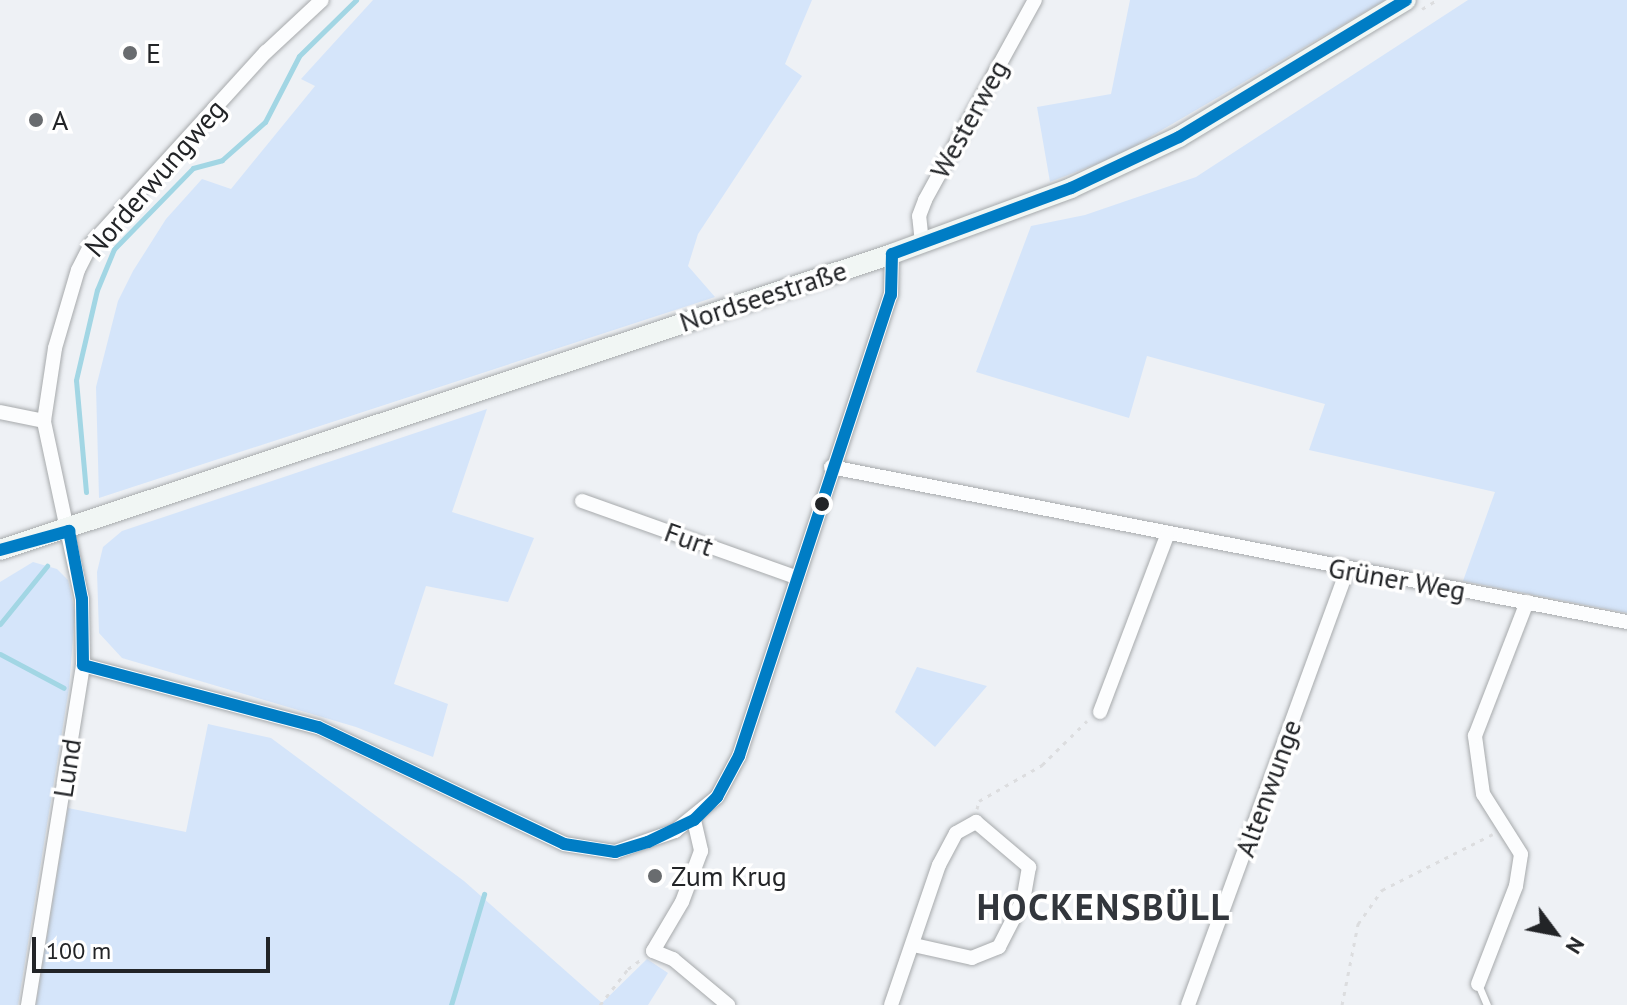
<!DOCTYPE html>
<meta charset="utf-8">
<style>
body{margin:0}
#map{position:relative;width:1627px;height:1005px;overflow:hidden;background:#eef1f5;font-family:"PT Sans",sans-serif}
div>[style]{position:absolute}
.green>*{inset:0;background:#d5e5fa}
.stream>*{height:5px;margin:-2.5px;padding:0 2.5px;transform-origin:2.5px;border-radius:2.5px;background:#a2d6e4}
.path>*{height:3px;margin-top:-1.5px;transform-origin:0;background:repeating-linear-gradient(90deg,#dcdddf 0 4px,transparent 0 10px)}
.roads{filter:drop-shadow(0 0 2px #a7aaac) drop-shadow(0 0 2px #a7aaac)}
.lane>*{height:7px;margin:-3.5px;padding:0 3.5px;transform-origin:3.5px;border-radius:3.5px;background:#fcfdfe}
.street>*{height:14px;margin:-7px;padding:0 7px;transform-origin:7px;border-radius:7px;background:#fcfdfe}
.secondary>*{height:20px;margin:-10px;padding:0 10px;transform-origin:10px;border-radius:10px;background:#f1f6f4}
.bus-1>*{height:12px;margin:-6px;padding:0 6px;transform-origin:6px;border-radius:6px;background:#007dc5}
.dots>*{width:22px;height:22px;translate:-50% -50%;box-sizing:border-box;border:4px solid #fff;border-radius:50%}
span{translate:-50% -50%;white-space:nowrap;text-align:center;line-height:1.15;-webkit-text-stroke:7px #fff;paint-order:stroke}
.poi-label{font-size:28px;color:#222427}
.left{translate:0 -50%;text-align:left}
.street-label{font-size:28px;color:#222427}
.district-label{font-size:36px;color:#32363c;font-weight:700;letter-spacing:2px}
.north{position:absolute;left:1515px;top:893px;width:80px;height:80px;-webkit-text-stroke:6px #fff;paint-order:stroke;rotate:122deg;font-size:22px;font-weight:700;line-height:32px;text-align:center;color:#222427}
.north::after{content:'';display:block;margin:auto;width:28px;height:36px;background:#222427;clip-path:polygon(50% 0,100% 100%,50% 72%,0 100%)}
.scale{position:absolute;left:32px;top:937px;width:238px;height:36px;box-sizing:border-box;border:4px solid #222427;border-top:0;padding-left:10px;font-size:24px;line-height:28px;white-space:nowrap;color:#222427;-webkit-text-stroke:6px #fff;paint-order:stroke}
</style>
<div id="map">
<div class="green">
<i style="clip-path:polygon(373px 0,812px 0,785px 64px,802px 76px,698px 234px,688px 266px,715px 297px,99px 498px,96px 387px,118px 301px,133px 271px,166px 219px,202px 179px,231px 189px,315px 86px,301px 79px)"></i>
<i style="clip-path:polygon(1130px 0,1385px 0,1119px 155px,1050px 182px,1037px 107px,1111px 94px)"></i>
<i style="clip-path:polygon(1468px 0,1627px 0,1627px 613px,1463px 581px,1495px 492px,1309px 450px,1325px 404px,1147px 356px,1129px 418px,976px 372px,1031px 226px,1085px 215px,1196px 177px)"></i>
<i style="clip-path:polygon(487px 409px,452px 512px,534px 538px,508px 602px,426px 586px,394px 684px,448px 704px,433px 757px,356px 727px,122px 658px,99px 633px,97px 572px,103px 547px,122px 531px)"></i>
<i style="clip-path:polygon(33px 562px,57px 569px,68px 580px,75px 612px,69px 688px,18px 1005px,0 1005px,0 582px)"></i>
<i style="clip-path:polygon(917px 667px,987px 686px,935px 747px,895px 712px)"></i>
<i style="clip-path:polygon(208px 724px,271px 738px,464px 881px,602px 1003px,647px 959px,668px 973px,648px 1005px,36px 1005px,68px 808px,186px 832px)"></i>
</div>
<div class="stream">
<i style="left:86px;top:492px;width:112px;rotate:-95.1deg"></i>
<i style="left:76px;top:380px;width:92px;rotate:-76.9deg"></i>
<i style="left:97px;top:290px;width:44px;rotate:-67.5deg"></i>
<i style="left:114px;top:249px;width:113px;rotate:-45.7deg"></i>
<i style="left:193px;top:168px;width:30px;rotate:-15deg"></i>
<i style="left:222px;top:160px;width:57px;rotate:-41.5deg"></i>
<i style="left:265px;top:122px;width:74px;rotate:-62.7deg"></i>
<i style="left:299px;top:56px;width:80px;rotate:-44.5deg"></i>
<i style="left:0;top:624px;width:75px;rotate:-51deg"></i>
<i style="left:0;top:654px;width:72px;rotate:28deg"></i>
<i style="left:451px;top:1005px;width:116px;rotate:-73.4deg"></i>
</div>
<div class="path">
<i style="left:1422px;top:9px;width:17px;rotate:-31deg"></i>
<i style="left:977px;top:809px;width:8px;rotate:-76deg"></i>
<i style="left:979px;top:801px;width:73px;rotate:-29.7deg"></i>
<i style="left:1042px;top:765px;width:63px;rotate:-44.4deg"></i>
<i style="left:600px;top:1005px;width:46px;rotate:-52.1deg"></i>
<i style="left:628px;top:969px;width:19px;rotate:-36deg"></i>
<i style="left:1342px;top:1005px;width:83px;rotate:-78.8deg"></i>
<i style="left:1358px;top:924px;width:42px;rotate:-54.8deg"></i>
<i style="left:1382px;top:890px;width:124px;rotate:-26.8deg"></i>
</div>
<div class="roads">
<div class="lane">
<i style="left:1478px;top:984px;width:23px;rotate:67deg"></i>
</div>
<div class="street">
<i style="left:922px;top:243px;width:27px;rotate:-96deg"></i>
<i style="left:919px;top:216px;width:17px;rotate:-69deg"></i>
<i style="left:925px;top:200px;width:228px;rotate:-61.2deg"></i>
<i style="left:0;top:412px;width:45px;rotate:11.6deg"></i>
<i style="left:831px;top:467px;width:811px;rotate:11.02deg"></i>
<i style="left:582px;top:501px;width:227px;rotate:19.6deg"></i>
<i style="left:83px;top:665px;width:243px;rotate:14.8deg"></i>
<i style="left:318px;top:727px;width:272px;rotate:25.4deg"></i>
<i style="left:564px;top:844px;width:52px;rotate:8.9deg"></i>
<i style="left:615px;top:852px;width:64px;rotate:-19.3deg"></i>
<i style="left:675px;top:831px;width:54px;rotate:-39deg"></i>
<i style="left:717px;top:797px;width:47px;rotate:-61.8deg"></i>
<i style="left:739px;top:756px;width:485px;rotate:-71.8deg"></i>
<i style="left:891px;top:295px;width:41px;rotate:-88.6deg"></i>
<i style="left:1100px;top:712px;width:188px;rotate:-69.2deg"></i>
<i style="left:694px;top:820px;width:32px;rotate:77deg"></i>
<i style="left:701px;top:851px;width:54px;rotate:110.4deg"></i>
<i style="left:682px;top:902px;width:57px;rotate:120.6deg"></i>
<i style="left:653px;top:951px;width:22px;rotate:22deg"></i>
<i style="left:673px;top:959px;width:72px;rotate:39.9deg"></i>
<i style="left:1478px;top:984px;width:105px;rotate:-68.8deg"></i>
<i style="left:1516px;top:886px;width:32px;rotate:-81deg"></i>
<i style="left:1521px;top:854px;width:71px;rotate:-122.3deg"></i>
<i style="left:1483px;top:794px;width:59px;rotate:-97.9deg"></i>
<i style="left:1475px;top:736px;width:144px;rotate:-68.8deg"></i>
<i style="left:28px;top:1005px;width:344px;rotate:-80.8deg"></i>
<i style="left:83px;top:665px;width:66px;rotate:-90.9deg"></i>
<i style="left:82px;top:599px;width:182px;rotate:-102.1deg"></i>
<i style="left:44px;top:421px;width:74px;rotate:-81.4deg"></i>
<i style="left:55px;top:348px;width:81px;rotate:-73.6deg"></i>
<i style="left:78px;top:270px;width:29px;rotate:-63deg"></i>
<i style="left:91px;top:244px;width:260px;rotate:-47.7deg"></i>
<i style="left:266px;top:52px;width:76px;rotate:-42.9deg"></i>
<i style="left:891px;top:1005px;width:148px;rotate:-71.1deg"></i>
<i style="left:939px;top:865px;width:36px;rotate:-62deg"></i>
<i style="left:956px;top:833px;width:23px;rotate:-29deg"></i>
<i style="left:976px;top:822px;width:70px;rotate:40.3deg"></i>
<i style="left:1029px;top:867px;width:34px;rotate:100deg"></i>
<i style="left:1023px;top:900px;width:53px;rotate:117.1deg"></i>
<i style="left:999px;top:947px;width:29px;rotate:158deg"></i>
<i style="left:972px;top:958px;width:59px;rotate:-167.4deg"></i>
<i style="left:1188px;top:1005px;width:463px;rotate:-69.9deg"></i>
</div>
<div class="secondary">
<i style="left:0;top:550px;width:940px;rotate:-18.36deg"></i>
<i style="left:892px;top:254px;width:191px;rotate:-20.2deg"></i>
<i style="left:1071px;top:188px;width:119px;rotate:-25.3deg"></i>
<i style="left:1179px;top:137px;width:265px;rotate:-31.1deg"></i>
</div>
</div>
<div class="bus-1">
<i style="left:0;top:550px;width:72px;rotate:-15.4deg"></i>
<i style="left:69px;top:531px;width:69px;rotate:79.2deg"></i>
<i style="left:82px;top:599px;width:66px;rotate:89.1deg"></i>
<i style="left:83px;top:665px;width:243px;rotate:14.8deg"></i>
<i style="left:318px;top:727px;width:272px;rotate:25.4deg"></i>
<i style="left:564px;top:844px;width:52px;rotate:8.9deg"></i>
<i style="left:615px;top:852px;width:34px;rotate:-17deg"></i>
<i style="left:648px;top:842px;width:51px;rotate:-25.6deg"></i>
<i style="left:694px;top:820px;width:33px;rotate:-45deg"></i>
<i style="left:717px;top:797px;width:47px;rotate:-61.8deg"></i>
<i style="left:739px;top:756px;width:485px;rotate:-71.8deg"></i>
<i style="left:891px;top:295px;width:41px;rotate:-88.6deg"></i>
<i style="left:892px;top:254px;width:191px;rotate:-20.2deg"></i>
<i style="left:1071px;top:188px;width:119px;rotate:-25.3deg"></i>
<i style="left:1179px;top:137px;width:265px;rotate:-31.1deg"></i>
</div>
<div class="dots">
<i style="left:130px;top:53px;background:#696c6f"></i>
<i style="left:36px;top:120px;background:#696c6f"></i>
<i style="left:822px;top:504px;background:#222427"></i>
<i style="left:655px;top:876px;background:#696c6f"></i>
</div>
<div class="poi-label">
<span class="left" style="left:146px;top:53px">E</span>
<span class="left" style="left:52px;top:120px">A</span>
<span class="left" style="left:671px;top:876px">Zum Krug</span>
</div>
<div class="street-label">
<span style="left:969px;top:119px;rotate:-61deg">Westerweg</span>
<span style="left:155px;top:178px;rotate:-49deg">Norderwungweg</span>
<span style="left:763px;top:296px;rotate:-18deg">Nordseestraße</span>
<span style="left:689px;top:539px;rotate:20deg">Furt</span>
<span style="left:1397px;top:579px;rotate:10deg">Grüner Weg</span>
<span style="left:67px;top:768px;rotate:-81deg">Lund</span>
<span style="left:1268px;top:788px;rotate:-70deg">Altenwunge</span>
</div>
<div class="district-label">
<span style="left:1104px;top:907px">HOCKENSBÜLL</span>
</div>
<div class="north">N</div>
<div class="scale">100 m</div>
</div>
